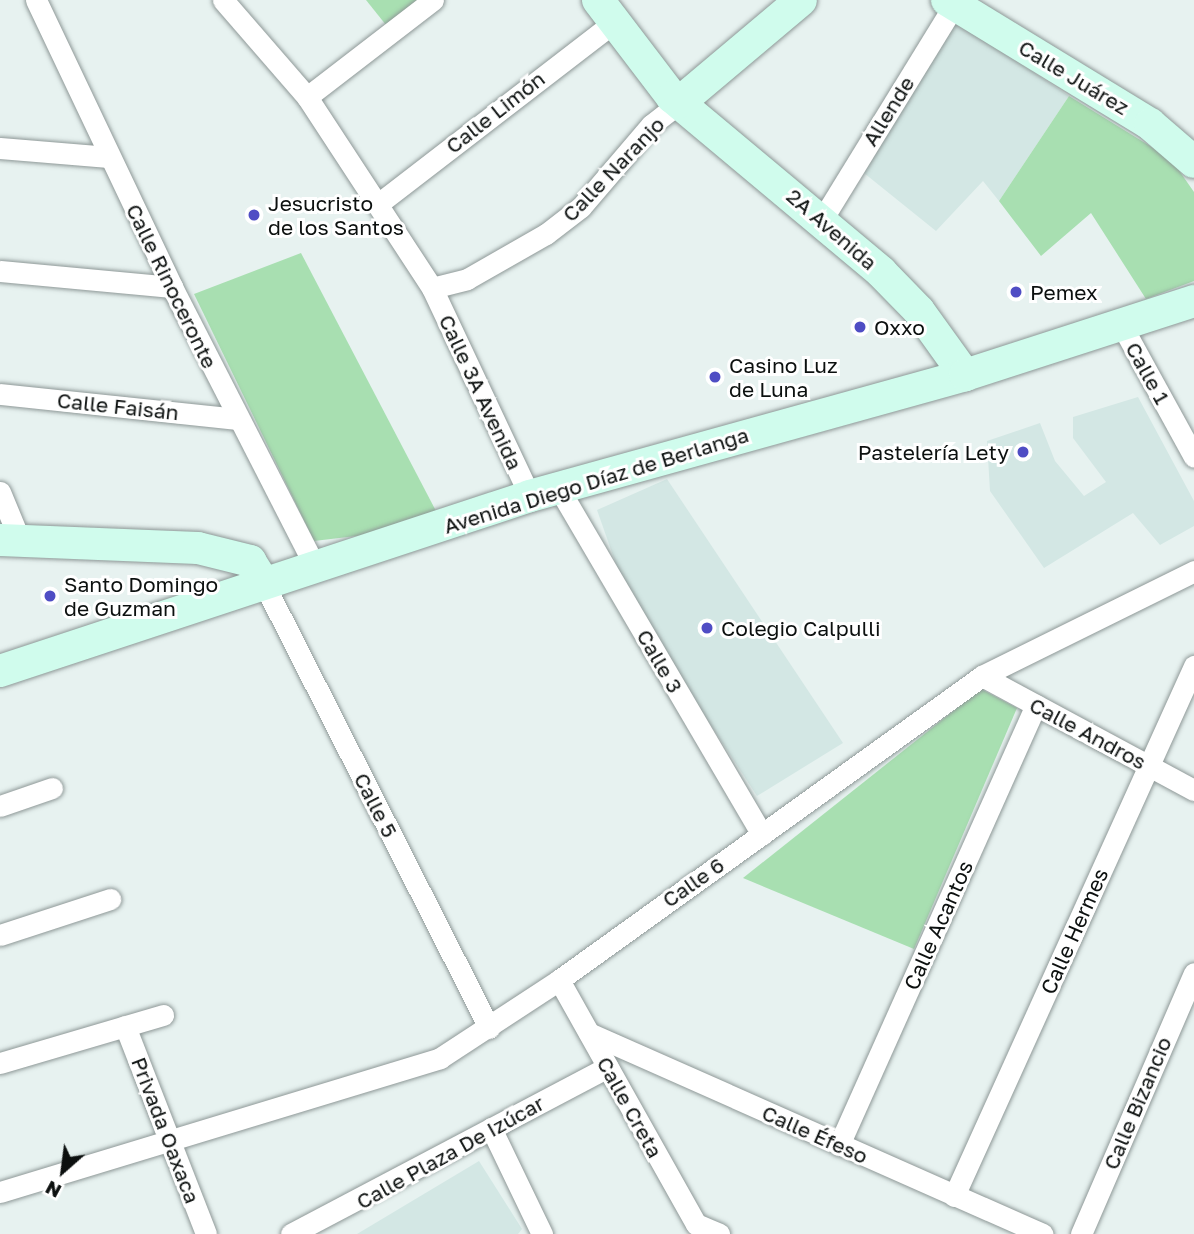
<!DOCTYPE html>
<meta charset="utf-8">
<style>
body{margin:0}
#map{position:relative;width:1194px;height:1234px;overflow:hidden;background:#e7f2f0;font-family:"Golos Text",sans-serif}
div>[style]{position:absolute}
.built>*{inset:0;background:#d3e7e4}
.green>*{inset:0;background:#a8dfb1}
.roads{filter:drop-shadow(0 0 2px #8e9897) drop-shadow(0 0 2px #8e9897)}
.street>*{height:21px;margin:-10.5px;padding:0 10.5px;transform-origin:10.5px;border-radius:10.5px;background:#fff}
.secondary>*{height:32px;margin:-16px;padding:0 16px;transform-origin:16px;border-radius:16px;background:#d0fced}
.dots>*{width:19px;height:19px;translate:-50% -50%;box-sizing:border-box;border:4px solid #fff;border-radius:50%}
span{translate:-50% -50%;white-space:nowrap;text-align:center;line-height:1.15;-webkit-text-stroke:6px #fff;paint-order:stroke}
.street-label{font-size:21px;color:#0c100f}
.poi-label{font-size:21px;color:#0c100f}
.left{translate:0 -50%;text-align:left}
.right{translate:-100% -50%;text-align:right}
.north{position:absolute;left:28px;top:1136px;width:70px;height:70px;-webkit-text-stroke:5px #fff;paint-order:stroke;rotate:208deg;font-size:19px;font-weight:700;line-height:28px;text-align:center;color:#0c100f}
.north::after{content:'';display:block;margin:auto;width:24px;height:32px;background:#0c100f;clip-path:polygon(50% 0,100% 100%,50% 72%,0 100%)}
</style>
<div id="map">
<div class="built">
<i style="clip-path:polygon(955px 20px,1069px 96px,999px 201px,983px 181px,936px 231px,859px 169px)"></i>
<i style="clip-path:polygon(1138px 397px,1194px 501px,1194px 526px,1160px 545px,1133px 513px,1044px 568px,990px 491px,987px 441px,1040px 423px,1055px 461px,1084px 496px,1106px 482px,1073px 438px,1073px 417px)"></i>
<i style="clip-path:polygon(667px 479px,843px 743px,757px 796px,628px 598px,597px 510px)"></i>
<i style="clip-path:polygon(479px 1161px,522px 1229px,518px 1234px,357px 1234px)"></i>
</div>
<div class="green">
<i style="clip-path:polygon(366px 0,418px 0,386px 25px)"></i>
<i style="clip-path:polygon(1069px 96px,1171px 159px,1194px 192px,1194px 281px,1146px 299px,1091px 213px,1041px 256px,999px 201px)"></i>
<i style="clip-path:polygon(301px 253px,436px 511px,373px 534px,314px 541px,194px 294px)"></i>
<i style="clip-path:polygon(981px 689px,1017px 708px,914px 949px,743px 878px)"></i>
</div>
<div class="roads">
<div class="street">
<i style="left:36px;top:0;width:318px;rotate:64.6deg"></i>
<i style="left:172px;top:287px;width:314px;rotate:62.9deg"></i>
<i style="left:223px;top:0;width:128px;rotate:49.1deg"></i>
<i style="left:307px;top:97px;width:228px;rotate:56.8deg"></i>
<i style="left:432px;top:288px;width:230px;rotate:64.8deg"></i>
<i style="left:307px;top:97px;width:159px;rotate:-37.6deg"></i>
<i style="left:0;top:148px;width:109px;rotate:4.7deg"></i>
<i style="left:378px;top:204px;width:298px;rotate:-37.6deg"></i>
<i style="left:823px;top:218px;width:250px;rotate:-58.4deg"></i>
<i style="left:0;top:271px;width:173px;rotate:5.3deg"></i>
<i style="left:432px;top:288px;width:36px;rotate:-14deg"></i>
<i style="left:467px;top:279px;width:91px;rotate:-29.7deg"></i>
<i style="left:546px;top:234px;width:44px;rotate:-37.6deg"></i>
<i style="left:581px;top:207px;width:108px;rotate:-49.5deg"></i>
<i style="left:651px;top:125px;width:37px;rotate:-38deg"></i>
<i style="left:1122px;top:326px;width:149px;rotate:61.2deg"></i>
<i style="left:0;top:394px;width:238px;rotate:6deg"></i>
<i style="left:558px;top:487px;width:403px;rotate:59.6deg"></i>
<i style="left:0;top:492px;width:55px;rotate:67.6deg"></i>
<i style="left:263px;top:582px;width:500px;rotate:63.1deg"></i>
<i style="left:982px;top:676px;width:241px;rotate:28.3deg"></i>
<i style="left:0;top:806px;width:55px;rotate:-19.1deg"></i>
<i style="left:0;top:935px;width:116px;rotate:-18.1deg"></i>
<i style="left:559px;top:980px;width:280px;rotate:60.7deg"></i>
<i style="left:125px;top:1026px;width:223px;rotate:68.7deg"></i>
<i style="left:589px;top:1033px;width:496px;rotate:23.9deg"></i>
<i style="left:0;top:1063px;width:170px;rotate:-16.4deg"></i>
<i style="left:491px;top:1128px;width:118px;rotate:64.3deg"></i>
<i style="left:839px;top:1145px;width:482px;rotate:-65.9deg"></i>
<i style="left:0;top:1192px;width:460px;rotate:-16.9deg"></i>
<i style="left:440px;top:1058px;width:142px;rotate:-33.2deg"></i>
<i style="left:559px;top:980px;width:521px;rotate:-35.7deg"></i>
<i style="left:982px;top:676px;width:237px;rotate:-26.3deg"></i>
<i style="left:954px;top:1196px;width:582px;rotate:-65.64deg"></i>
<i style="left:696px;top:1224px;width:25px;rotate:23deg"></i>
<i style="left:291px;top:1234px;width:358px;rotate:-27.8deg"></i>
<i style="left:1081px;top:1234px;width:284px;rotate:-66.6deg"></i>
</div>
<div class="secondary">
<i style="left:598px;top:0;width:122px;rotate:52.7deg"></i>
<i style="left:672px;top:97px;width:273px;rotate:39.9deg"></i>
<i style="left:881px;top:272px;width:54px;rotate:45.7deg"></i>
<i style="left:919px;top:311px;width:79px;rotate:54.3deg"></i>
<i style="left:947px;top:0;width:238px;rotate:31.4deg"></i>
<i style="left:1150px;top:124px;width:58px;rotate:40.8deg"></i>
<i style="left:680px;top:102px;width:158px;rotate:-40.1deg"></i>
<i style="left:0;top:540px;width:198px;rotate:2.3deg"></i>
<i style="left:198px;top:548px;width:54px;rotate:14deg"></i>
<i style="left:250px;top:561px;width:25px;rotate:58deg"></i>
<i style="left:0;top:671px;width:558px;rotate:-18.27deg"></i>
<i style="left:530px;top:496px;width:452px;rotate:-15.5deg"></i>
<i style="left:965px;top:375px;width:241px;rotate:-17.9deg"></i>
</div>
</div>
<div class="dots">
<i style="left:254px;top:215px;background:#4f4dc4"></i>
<i style="left:1016px;top:292px;background:#4f4dc4"></i>
<i style="left:860px;top:327px;background:#4f4dc4"></i>
<i style="left:715px;top:377px;background:#4f4dc4"></i>
<i style="left:1023px;top:452px;background:#4f4dc4"></i>
<i style="left:50px;top:596px;background:#4f4dc4"></i>
<i style="left:707px;top:628px;background:#4f4dc4"></i>
</div>
<div class="street-label">
<span style="left:1074px;top:77px;rotate:31deg">Calle Juárez</span>
<span style="left:888px;top:111px;rotate:-58deg">Allende</span>
<span style="left:495px;top:112px;rotate:-38deg">Calle Limón</span>
<span style="left:613px;top:169px;rotate:-46deg">Calle Naranjo</span>
<span style="left:832px;top:229px;rotate:41deg">2A Avenida</span>
<span style="left:172px;top:286px;rotate:64deg">Calle Rinoceronte</span>
<span style="left:1148px;top:373px;rotate:61deg">Calle 1</span>
<span style="left:481px;top:392px;rotate:65deg">Calle 3A Avenida</span>
<span style="left:118px;top:406px;rotate:6deg">Calle Faisán</span>
<span style="left:596px;top:480px;rotate:-17deg">Avenida Diego Díaz de Berlanga</span>
<span style="left:660px;top:661px;rotate:60deg">Calle 3</span>
<span style="left:1088px;top:733px;rotate:28deg">Calle Andros</span>
<span style="left:376px;top:805px;rotate:63deg">Calle 5</span>
<span style="left:693px;top:882px;rotate:-35deg">Calle 6</span>
<span style="left:938px;top:925px;rotate:-66deg">Calle Acantos</span>
<span style="left:1074px;top:931px;rotate:-66deg">Calle Hermes</span>
<span style="left:1137px;top:1103px;rotate:-67deg">Calle Bizancio</span>
<span style="left:630px;top:1107px;rotate:61deg">Calle Creta</span>
<span style="left:166px;top:1130px;rotate:69deg">Privada Oaxaca</span>
<span style="left:815px;top:1134px;rotate:24deg">Calle Éfeso</span>
<span style="left:450px;top:1152px;rotate:-29deg">Calle Plaza De Izúcar</span>
</div>
<div class="poi-label">
<span class="left" style="left:268px;top:215px">Jesucristo<br>de los Santos</span>
<span class="left" style="left:1030px;top:292px">Pemex</span>
<span class="left" style="left:874px;top:327px">Oxxo</span>
<span class="left" style="left:729px;top:377px">Casino Luz<br>de Luna</span>
<span class="right" style="left:1009px;top:452px">Pastelería Lety</span>
<span class="left" style="left:64px;top:596px">Santo Domingo<br>de Guzman</span>
<span class="left" style="left:721px;top:628px">Colegio Calpulli</span>
</div>
<div class="north">N</div>
</div>
